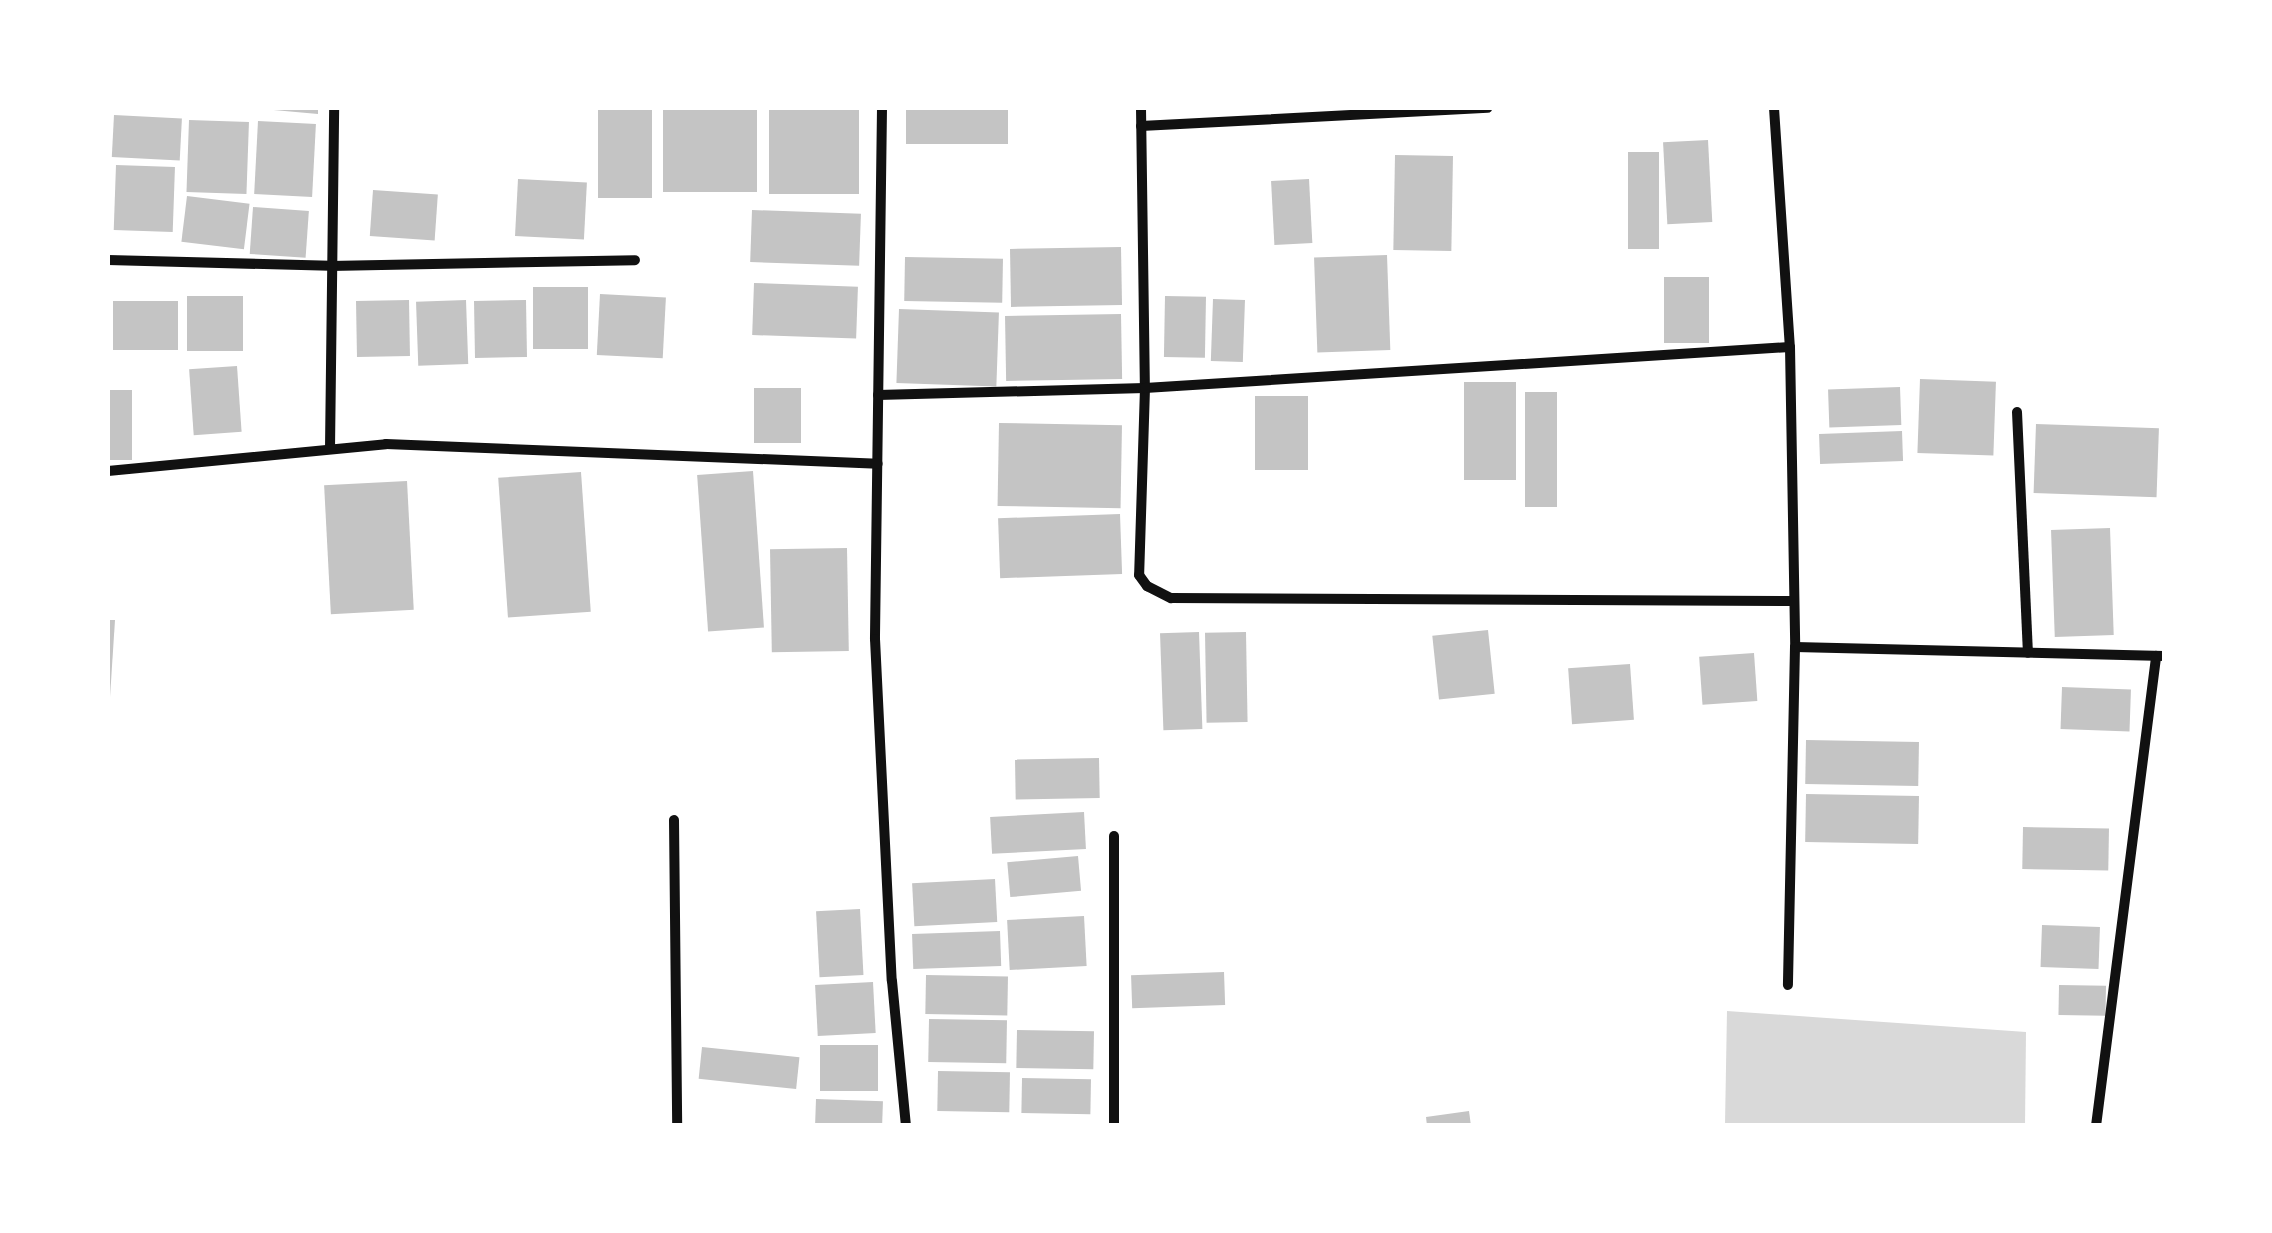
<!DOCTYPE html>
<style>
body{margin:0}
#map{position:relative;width:2272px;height:1233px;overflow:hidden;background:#fff;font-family:"Roboto Condensed",sans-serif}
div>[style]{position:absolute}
.water>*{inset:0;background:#d9d9d9}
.building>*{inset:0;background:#c4c4c4;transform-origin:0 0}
.minor>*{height:10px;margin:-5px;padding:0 5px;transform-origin:5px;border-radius:5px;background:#111}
span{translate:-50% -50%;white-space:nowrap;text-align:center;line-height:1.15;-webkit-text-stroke:9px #fff;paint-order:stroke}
.frame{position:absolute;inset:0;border:110px solid #fff;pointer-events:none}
</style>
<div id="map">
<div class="water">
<i style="clip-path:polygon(1727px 1011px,2026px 1032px,2025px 1125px,1725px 1125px)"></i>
</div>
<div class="building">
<i style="clip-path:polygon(250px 108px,318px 108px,318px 114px)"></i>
<i style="left:598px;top:108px;width:54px;height:90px"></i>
<i style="left:663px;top:108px;width:94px;height:84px"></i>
<i style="left:769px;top:108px;width:90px;height:86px"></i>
<i style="left:906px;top:108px;width:102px;height:36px"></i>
<i style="left:114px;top:115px;width:68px;height:42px;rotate:3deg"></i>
<i style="left:189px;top:120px;width:60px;height:72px;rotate:2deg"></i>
<i style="left:258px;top:121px;width:58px;height:73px;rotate:3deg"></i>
<i style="left:1708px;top:140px;width:82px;height:45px;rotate:87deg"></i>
<i style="left:1628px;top:152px;width:31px;height:97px"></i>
<i style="left:1395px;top:155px;width:58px;height:95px;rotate:1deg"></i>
<i style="left:116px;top:165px;width:59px;height:65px;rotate:2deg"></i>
<i style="left:518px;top:179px;width:69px;height:57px;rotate:3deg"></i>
<i style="left:1309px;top:179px;width:64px;height:38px;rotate:87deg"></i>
<i style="left:373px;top:190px;width:65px;height:46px;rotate:4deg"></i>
<i style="left:187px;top:196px;width:63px;height:46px;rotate:7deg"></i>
<i style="left:253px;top:207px;width:56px;height:47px;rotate:4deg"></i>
<i style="left:752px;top:210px;width:109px;height:52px;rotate:2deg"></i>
<i style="left:1121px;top:247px;width:58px;height:111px;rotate:89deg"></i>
<i style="left:1387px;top:255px;width:95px;height:73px;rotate:88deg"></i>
<i style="left:905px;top:257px;width:98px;height:44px;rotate:1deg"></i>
<i style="left:1664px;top:277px;width:45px;height:66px"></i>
<i style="left:754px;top:283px;width:104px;height:52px;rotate:2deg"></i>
<i style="left:588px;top:287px;width:62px;height:55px;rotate:90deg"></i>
<i style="left:600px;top:294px;width:66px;height:61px;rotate:3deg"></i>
<i style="left:187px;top:296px;width:56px;height:55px"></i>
<i style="left:1165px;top:296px;width:41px;height:61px;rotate:1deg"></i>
<i style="left:1213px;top:299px;width:32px;height:62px;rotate:2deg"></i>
<i style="left:409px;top:300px;width:56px;height:53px;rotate:89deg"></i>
<i style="left:466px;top:300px;width:64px;height:50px;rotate:88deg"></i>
<i style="left:526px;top:300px;width:57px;height:52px;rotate:89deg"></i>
<i style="left:178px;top:301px;width:49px;height:65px;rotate:90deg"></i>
<i style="left:899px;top:309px;width:100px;height:74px;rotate:2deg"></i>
<i style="left:1121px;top:314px;width:65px;height:116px;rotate:89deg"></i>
<i style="left:237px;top:366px;width:66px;height:48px;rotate:86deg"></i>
<i style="left:1920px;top:379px;width:76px;height:74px;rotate:2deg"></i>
<i style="left:1464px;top:382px;width:52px;height:98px"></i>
<i style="left:1900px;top:387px;width:38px;height:72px;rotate:88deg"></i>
<i style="left:754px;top:388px;width:47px;height:55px"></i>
<i style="left:108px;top:390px;width:24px;height:70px"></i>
<i style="left:1525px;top:392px;width:32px;height:115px"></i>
<i style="left:1255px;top:396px;width:53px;height:74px"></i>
<i style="left:999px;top:423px;width:123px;height:83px;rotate:1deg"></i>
<i style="left:2036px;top:424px;width:123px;height:69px;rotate:2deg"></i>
<i style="left:1902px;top:431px;width:30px;height:83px;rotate:88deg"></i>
<i style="left:753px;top:471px;width:157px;height:56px;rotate:86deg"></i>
<i style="left:581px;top:472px;width:140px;height:83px;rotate:86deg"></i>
<i style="left:407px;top:481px;width:129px;height:83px;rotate:87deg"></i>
<i style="left:1120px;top:514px;width:60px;height:122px;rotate:88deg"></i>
<i style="left:2110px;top:528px;width:107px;height:59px;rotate:88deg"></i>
<i style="left:847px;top:548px;width:103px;height:77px;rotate:89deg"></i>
<i style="clip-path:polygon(108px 620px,115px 620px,110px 697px,108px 697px)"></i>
<i style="left:1488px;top:630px;width:64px;height:56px;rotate:84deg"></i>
<i style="left:1199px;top:632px;width:97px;height:39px;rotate:88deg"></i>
<i style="left:1246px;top:632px;width:90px;height:41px;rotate:89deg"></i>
<i style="left:1754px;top:653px;width:48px;height:55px;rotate:86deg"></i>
<i style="left:1630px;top:664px;width:56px;height:62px;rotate:86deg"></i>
<i style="left:2062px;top:687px;width:69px;height:42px;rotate:2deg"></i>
<i style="left:1806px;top:740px;width:113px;height:44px;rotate:1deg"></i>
<i style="left:1099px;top:758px;width:40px;height:84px;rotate:89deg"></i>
<i style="left:1806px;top:794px;width:113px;height:48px;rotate:1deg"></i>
<i style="left:1084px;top:812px;width:37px;height:94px;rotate:87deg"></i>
<i style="left:2023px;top:827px;width:86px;height:42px;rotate:1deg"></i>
<i style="left:1078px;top:856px;width:35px;height:71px;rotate:85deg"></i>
<i style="left:995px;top:879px;width:43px;height:83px;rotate:87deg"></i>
<i style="left:860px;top:909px;width:66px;height:44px;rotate:87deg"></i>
<i style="left:1084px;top:916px;width:50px;height:77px;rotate:87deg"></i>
<i style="left:2042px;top:925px;width:58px;height:42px;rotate:2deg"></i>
<i style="left:1000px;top:931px;width:35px;height:88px;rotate:88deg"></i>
<i style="left:1224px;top:972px;width:33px;height:93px;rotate:88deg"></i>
<i style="left:926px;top:975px;width:82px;height:39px;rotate:1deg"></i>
<i style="left:873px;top:982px;width:51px;height:58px;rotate:87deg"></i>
<i style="left:2059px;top:985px;width:47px;height:30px;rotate:1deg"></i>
<i style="left:929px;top:1019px;width:78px;height:43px;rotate:1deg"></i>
<i style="left:1017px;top:1030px;width:77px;height:38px;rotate:1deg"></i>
<i style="left:878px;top:1045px;width:46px;height:58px;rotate:90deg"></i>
<i style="left:702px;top:1047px;width:98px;height:32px;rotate:6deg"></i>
<i style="left:938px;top:1071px;width:72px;height:40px;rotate:1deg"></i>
<i style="left:1022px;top:1078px;width:69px;height:35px;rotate:1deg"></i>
<i style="left:816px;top:1099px;width:67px;height:27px;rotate:2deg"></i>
<i style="clip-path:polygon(1469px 1111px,1471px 1126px,1427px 1126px,1426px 1117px)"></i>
</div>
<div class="minor">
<i style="left:882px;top:108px;width:531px;rotate:90.76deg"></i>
<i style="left:875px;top:639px;width:342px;rotate:87.2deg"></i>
<i style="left:892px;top:981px;width:146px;rotate:84.5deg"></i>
<i style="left:1141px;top:108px;width:280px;rotate:89.2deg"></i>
<i style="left:1145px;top:388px;width:187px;rotate:91.8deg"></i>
<i style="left:1139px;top:575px;width:14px;rotate:54deg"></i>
<i style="left:1147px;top:586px;width:27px;rotate:27deg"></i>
<i style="left:1171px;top:598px;width:623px;rotate:0.28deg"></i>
<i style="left:1774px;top:108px;width:240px;rotate:86.2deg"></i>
<i style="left:1790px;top:347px;width:300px;rotate:89deg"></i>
<i style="left:1795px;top:647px;width:338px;rotate:91.2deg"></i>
<i style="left:1141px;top:126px;width:347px;rotate:-3deg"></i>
<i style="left:108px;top:260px;width:222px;rotate:1.5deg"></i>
<i style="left:330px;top:266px;width:305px;rotate:-1.1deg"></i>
<i style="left:878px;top:395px;width:267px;rotate:-1.5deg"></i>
<i style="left:1145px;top:388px;width:646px;rotate:-3.64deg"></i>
<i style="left:2017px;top:412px;width:241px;rotate:87.4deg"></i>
<i style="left:330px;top:449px;width:341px;rotate:-89.3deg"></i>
<i style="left:108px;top:471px;width:279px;rotate:-5.5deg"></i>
<i style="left:386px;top:444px;width:492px;rotate:2.3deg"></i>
<i style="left:1795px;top:647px;width:369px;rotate:1.4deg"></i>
<i style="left:674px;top:820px;width:306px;rotate:89.4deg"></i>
<i style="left:1114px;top:836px;width:290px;rotate:90deg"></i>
<i style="left:2096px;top:1126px;width:474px;rotate:-82.7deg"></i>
</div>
<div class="frame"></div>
</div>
